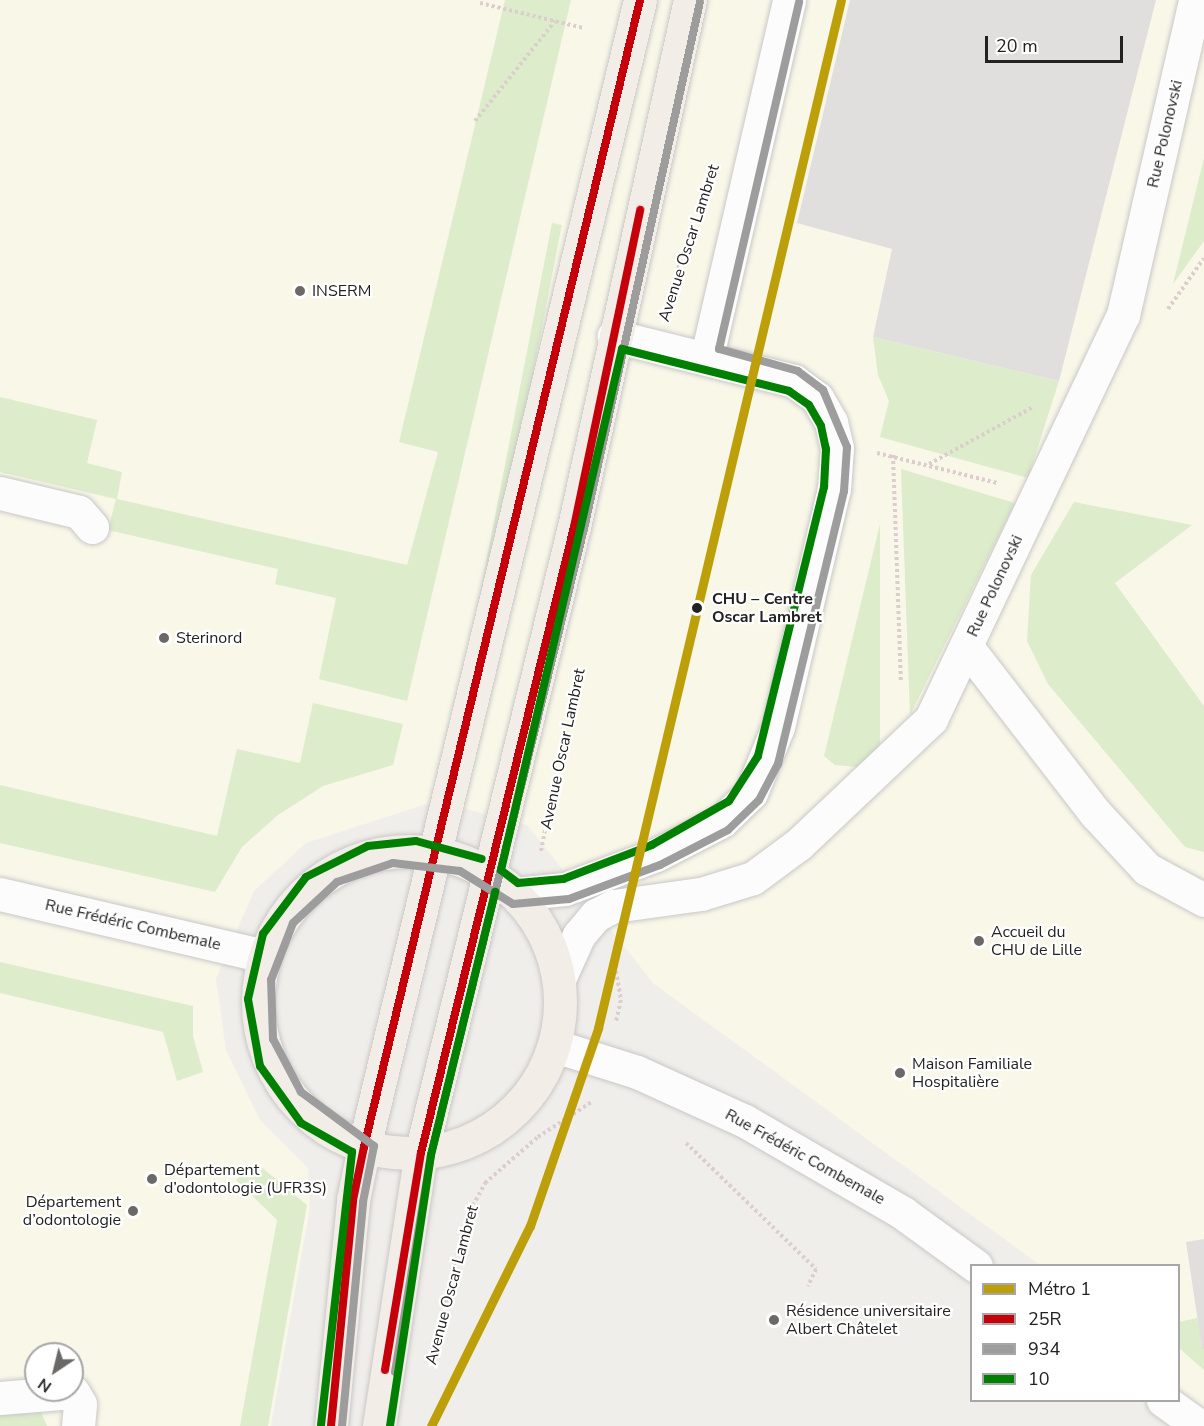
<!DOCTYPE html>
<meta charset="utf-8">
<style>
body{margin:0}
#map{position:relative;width:1204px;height:1426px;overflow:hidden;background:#f0eeeb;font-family:"Nunito Sans",sans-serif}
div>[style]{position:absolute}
.education>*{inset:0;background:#f8f7e8}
.grass>*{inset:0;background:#ddeccb;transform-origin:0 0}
.parking>*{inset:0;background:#e0dfde}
.path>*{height:4px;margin-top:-2px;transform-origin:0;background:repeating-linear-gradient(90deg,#dccecd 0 3px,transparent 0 6px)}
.roads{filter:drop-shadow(0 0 2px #c9c8c7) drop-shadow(0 0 2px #c9c8c7)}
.minor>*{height:33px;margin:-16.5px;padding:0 16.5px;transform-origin:16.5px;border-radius:16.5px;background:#fdfcfc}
.major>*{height:33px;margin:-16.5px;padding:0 16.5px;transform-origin:16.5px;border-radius:16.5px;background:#f3ede7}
.major>.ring{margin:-16.5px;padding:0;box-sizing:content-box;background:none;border:33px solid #f3ede7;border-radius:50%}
.bus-1>*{height:8px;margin:-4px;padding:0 4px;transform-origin:4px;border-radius:4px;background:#c5000a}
.bus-2>*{height:8px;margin:-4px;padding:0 4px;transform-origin:4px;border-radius:4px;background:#9d9d9d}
.bus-3>*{height:8px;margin:-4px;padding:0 4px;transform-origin:4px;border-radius:4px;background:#008001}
.metro-1>*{height:9px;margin:-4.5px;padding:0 4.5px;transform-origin:4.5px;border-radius:4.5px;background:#bd9f0a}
.dots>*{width:16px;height:16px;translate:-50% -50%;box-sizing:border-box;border:3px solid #fff;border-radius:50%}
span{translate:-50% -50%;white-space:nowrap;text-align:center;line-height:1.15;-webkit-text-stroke:4.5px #fff;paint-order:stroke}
.street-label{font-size:16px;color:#222}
.poi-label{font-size:16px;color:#222}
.left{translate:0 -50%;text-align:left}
.right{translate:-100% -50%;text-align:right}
.stop-label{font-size:16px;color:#222;font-weight:700}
.legend{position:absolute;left:970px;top:1264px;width:210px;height:138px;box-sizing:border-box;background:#fff;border:2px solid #a7a7a7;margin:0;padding:8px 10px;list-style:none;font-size:18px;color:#222}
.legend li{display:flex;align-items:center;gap:12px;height:30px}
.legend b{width:30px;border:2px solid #a7a7a7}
.north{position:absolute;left:24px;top:1342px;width:60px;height:60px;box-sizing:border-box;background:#fff;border:2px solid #a7a7a7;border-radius:50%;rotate:215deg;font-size:16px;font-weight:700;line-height:24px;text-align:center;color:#222}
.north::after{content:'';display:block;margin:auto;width:21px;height:27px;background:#6a6968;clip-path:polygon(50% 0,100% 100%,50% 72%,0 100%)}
.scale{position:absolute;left:985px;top:36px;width:138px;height:27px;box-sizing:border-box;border:3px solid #222;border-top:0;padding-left:8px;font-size:18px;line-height:21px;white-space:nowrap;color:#222;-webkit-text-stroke:4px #fff;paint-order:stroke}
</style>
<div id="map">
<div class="education">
<i style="clip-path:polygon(evenodd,0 0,1204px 0,1204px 1426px,1178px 1400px,1178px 1266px,1040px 1265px,654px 984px,527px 825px,436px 801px,306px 843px,254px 891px,216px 979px,226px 1050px,260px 1120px,308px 1168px,310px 1208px,271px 1426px,0 1426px,0 0,36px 1354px,72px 1354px,72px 1390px,36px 1390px,36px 1354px)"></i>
</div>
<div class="grass">
<i style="clip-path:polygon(505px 0,571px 0,407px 701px,319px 679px,336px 598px,275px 584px,278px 569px,108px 530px,116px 499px,0 472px,0 397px,97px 420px,87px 463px,122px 472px,117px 499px,407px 565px,438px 452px,399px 442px)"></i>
<i style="clip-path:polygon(1204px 158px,1204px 241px,1173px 284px)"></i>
<i style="left:552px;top:223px;width:10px;height:452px;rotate:11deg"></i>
<i style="clip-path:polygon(873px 337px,1059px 381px,1028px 478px,880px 437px,889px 401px,878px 375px)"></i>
<i style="clip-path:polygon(901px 469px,1015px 503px,910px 715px)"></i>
<i style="clip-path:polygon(1074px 502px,1192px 525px,1115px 583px,1204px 706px,1204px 852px,1185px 847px,1048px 684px,1027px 641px,1031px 575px)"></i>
<i style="clip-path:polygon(880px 524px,880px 748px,857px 767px,835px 765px,824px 756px)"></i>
<i style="clip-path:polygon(313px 703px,403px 724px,393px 765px,323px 786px,278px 815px,242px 847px,215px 892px,0 843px,0 785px,217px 836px,237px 749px,300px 763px)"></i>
<i style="clip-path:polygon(0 962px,193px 1006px,193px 1036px,203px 1072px,177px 1081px,163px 1032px,0 993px)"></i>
<i style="clip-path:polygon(255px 1162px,307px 1205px,268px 1426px,240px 1426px,277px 1220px,236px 1180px)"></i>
<i style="clip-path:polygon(1197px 1318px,1204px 1349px,1204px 1370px,1179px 1348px,1178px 1322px)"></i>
<i style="clip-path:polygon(39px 1407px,47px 1426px,0 1426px,0 1410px)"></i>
</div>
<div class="parking">
<i style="clip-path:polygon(850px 0,1156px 0,1059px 381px,873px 337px,892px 249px,797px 223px)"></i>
<i style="clip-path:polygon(1204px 1239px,1204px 1349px,1202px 1349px,1186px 1242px)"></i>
</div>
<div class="path">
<i style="left:480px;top:3px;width:106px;rotate:13.6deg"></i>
<i style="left:475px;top:121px;width:128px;rotate:-51.3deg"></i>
<i style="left:672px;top:285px;width:50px;rotate:-70.1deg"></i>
<i style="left:1168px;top:309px;width:62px;rotate:-54.8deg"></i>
<i style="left:877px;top:453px;width:124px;rotate:14deg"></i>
<i style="left:893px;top:455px;width:227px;rotate:88deg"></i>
<i style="left:929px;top:464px;width:119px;rotate:-28.7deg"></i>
<i style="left:541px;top:851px;width:25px;rotate:-79deg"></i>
<i style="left:614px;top:959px;width:42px;rotate:80.3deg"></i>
<i style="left:621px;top:1000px;width:23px;rotate:103deg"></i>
<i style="left:686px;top:1143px;width:181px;rotate:44.1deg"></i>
<i style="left:816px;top:1269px;width:19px;rotate:115deg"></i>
<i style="left:437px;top:1337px;width:125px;rotate:-76.1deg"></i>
<i style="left:467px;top:1216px;width:38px;rotate:-61deg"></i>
<i style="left:485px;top:1183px;width:70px;rotate:-41deg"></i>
<i style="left:538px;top:1137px;width:66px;rotate:-33.2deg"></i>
</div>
<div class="roads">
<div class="minor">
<i style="left:707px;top:356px;width:365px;rotate:-77deg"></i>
<i style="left:0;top:493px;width:81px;rotate:13.5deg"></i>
<i style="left:79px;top:512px;width:20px;rotate:49deg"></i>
<i style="left:966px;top:646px;width:212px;rotate:52.3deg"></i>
<i style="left:1096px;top:814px;width:75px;rotate:47.2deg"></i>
<i style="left:1147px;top:869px;width:65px;rotate:28.5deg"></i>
<i style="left:0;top:894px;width:272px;rotate:13.2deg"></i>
<i style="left:515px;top:894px;width:50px;rotate:-5.7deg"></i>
<i style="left:565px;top:889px;width:97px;rotate:-20.5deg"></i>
<i style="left:656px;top:855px;width:74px;rotate:-27.3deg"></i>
<i style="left:722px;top:821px;width:40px;rotate:-44deg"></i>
<i style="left:751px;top:793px;width:71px;rotate:-67.8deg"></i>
<i style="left:778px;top:727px;width:244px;rotate:-76.8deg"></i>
<i style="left:834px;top:489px;width:41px;rotate:-85.8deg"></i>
<i style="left:837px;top:448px;width:27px;rotate:-103deg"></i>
<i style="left:831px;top:422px;width:28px;rotate:-120deg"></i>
<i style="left:817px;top:398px;width:29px;rotate:-144deg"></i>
<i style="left:794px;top:381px;width:186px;rotate:-166deg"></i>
<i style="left:559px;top:979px;width:48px;rotate:-65.6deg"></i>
<i style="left:579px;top:935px;width:26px;rotate:-50deg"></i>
<i style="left:596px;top:915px;width:20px;rotate:-27deg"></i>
<i style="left:614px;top:906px;width:88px;rotate:-7.9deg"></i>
<i style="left:701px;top:894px;width:54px;rotate:-17.1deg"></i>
<i style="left:753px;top:878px;width:57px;rotate:-36.5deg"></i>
<i style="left:799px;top:844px;width:182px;rotate:-43.4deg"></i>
<i style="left:931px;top:719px;width:447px;rotate:-64.6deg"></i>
<i style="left:1123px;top:315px;width:323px;rotate:-77.1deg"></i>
<i style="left:555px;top:1046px;width:86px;rotate:17.6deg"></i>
<i style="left:637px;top:1072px;width:119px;rotate:24.4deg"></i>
<i style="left:745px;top:1121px;width:183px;rotate:30.2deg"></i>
<i style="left:903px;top:1213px;width:90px;rotate:36deg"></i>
<i style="left:0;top:1398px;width:73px;rotate:-4.7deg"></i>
<i style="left:73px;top:1392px;width:14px;rotate:60deg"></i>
<i style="left:80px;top:1404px;width:22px;rotate:95deg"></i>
<i style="left:1163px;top:1400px;width:44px;rotate:35.8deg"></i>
</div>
<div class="major">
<i class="ring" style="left:258px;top:851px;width:269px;height:269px"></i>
<i style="left:331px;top:1426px;width:227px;rotate:-84.4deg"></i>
<i style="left:353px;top:1200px;width:54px;rotate:-78.3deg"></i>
<i style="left:364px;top:1147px;width:1180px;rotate:-76.47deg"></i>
<i style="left:379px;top:1426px;width:276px;rotate:-81.3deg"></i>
<i style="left:421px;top:1153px;width:644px;rotate:-76.27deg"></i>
<i style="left:574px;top:527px;width:540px;rotate:-77.59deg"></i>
</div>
</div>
<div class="bus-1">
<i style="left:385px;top:1370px;width:220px;rotate:-80.6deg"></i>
<i style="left:421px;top:1153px;width:644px;rotate:-76.27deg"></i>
<i style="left:574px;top:527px;width:324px;rotate:-78.2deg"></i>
<i style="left:331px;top:1426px;width:227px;rotate:-84.4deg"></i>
<i style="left:353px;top:1200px;width:54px;rotate:-78.3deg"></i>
<i style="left:364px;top:1147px;width:1180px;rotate:-76.47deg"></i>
</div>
<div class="bus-2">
<i style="left:395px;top:1372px;width:220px;rotate:-80.6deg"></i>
<i style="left:431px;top:1155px;width:644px;rotate:-76.27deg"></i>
<i style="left:584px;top:529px;width:540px;rotate:-77.59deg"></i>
<i style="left:342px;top:1426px;width:225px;rotate:-84.6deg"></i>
<i style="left:363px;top:1202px;width:57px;rotate:-78.9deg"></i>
<i style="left:374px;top:1146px;width:91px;rotate:-143.5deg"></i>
<i style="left:301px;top:1092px;width:60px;rotate:-117.8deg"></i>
<i style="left:273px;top:1039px;width:59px;rotate:-91.9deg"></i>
<i style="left:271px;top:980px;width:61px;rotate:-68.9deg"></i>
<i style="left:293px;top:923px;width:60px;rotate:-43deg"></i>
<i style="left:337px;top:882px;width:59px;rotate:-18.7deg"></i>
<i style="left:393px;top:863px;width:67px;rotate:6.8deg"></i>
<i style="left:460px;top:871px;width:62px;rotate:31.9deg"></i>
<i style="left:513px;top:904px;width:56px;rotate:-5.1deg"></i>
<i style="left:569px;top:899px;width:97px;rotate:-20.5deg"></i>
<i style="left:660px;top:865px;width:76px;rotate:-27.2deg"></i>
<i style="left:728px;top:830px;width:43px;rotate:-44.1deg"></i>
<i style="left:759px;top:800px;width:41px;rotate:-62.2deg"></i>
<i style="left:778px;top:764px;width:281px;rotate:-76.4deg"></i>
<i style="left:844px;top:491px;width:44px;rotate:-86.1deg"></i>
<i style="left:847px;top:447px;width:62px;rotate:-112.8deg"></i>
<i style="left:823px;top:390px;width:31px;rotate:-143deg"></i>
<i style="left:798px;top:371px;width:82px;rotate:-164.4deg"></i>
<i style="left:719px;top:349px;width:356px;rotate:-77deg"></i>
</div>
<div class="bus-3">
<i style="left:622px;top:349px;width:172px;rotate:14.1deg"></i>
<i style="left:789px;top:391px;width:24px;rotate:35deg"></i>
<i style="left:809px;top:405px;width:24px;rotate:60deg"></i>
<i style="left:821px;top:426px;width:24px;rotate:78deg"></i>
<i style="left:826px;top:449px;width:38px;rotate:93deg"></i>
<i style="left:824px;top:487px;width:277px;rotate:103.8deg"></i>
<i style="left:758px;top:756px;width:54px;rotate:122.8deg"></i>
<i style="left:729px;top:801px;width:89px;rotate:150.3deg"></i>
<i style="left:652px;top:845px;width:95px;rotate:159.1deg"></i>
<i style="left:563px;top:879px;width:45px;rotate:174.9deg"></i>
<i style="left:518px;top:883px;width:21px;rotate:-143deg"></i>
<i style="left:501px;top:870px;width:535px;rotate:-76.93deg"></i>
<i style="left:321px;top:1425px;width:275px;rotate:-83.5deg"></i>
<i style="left:352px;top:1152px;width:59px;rotate:-150.4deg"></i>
<i style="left:301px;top:1123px;width:70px;rotate:-125.7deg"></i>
<i style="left:260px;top:1066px;width:68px;rotate:-100.2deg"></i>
<i style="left:248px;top:999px;width:67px;rotate:-77deg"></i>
<i style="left:263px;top:934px;width:71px;rotate:-53deg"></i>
<i style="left:306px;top:877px;width:69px;rotate:-26.6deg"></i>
<i style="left:368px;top:846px;width:48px;rotate:-5.9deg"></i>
<i style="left:416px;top:841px;width:68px;rotate:15.3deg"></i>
<i style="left:390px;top:1426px;width:274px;rotate:-81.4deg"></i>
<i style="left:431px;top:1155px;width:271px;rotate:-76.3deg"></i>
</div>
<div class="metro-1">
<i style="left:431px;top:1426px;width:223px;rotate:-63.7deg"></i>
<i style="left:530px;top:1226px;width:209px;rotate:-71deg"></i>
<i style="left:598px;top:1028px;width:1056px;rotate:-76.7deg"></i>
</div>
<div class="dots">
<i style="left:300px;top:291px;background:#6a6968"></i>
<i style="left:697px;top:608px;background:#222"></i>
<i style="left:164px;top:638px;background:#6a6968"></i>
<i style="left:979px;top:941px;background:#6a6968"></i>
<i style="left:900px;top:1073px;background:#6a6968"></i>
<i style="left:152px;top:1179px;background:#6a6968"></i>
<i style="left:133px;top:1211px;background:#6a6968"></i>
<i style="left:774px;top:1320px;background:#6a6968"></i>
</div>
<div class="street-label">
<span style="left:1165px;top:134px;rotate:-77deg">Rue Polonovski</span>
<span style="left:689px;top:243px;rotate:-72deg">Avenue Oscar Lambret</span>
<span style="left:995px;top:586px;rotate:-65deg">Rue Polonovski</span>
<span style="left:563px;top:749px;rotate:-78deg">Avenue Oscar Lambret</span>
<span style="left:133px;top:925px;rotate:13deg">Rue Frédéric Combemale</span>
<span style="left:805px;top:1157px;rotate:29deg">Rue Frédéric Combemale</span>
<span style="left:452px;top:1285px;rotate:-75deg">Avenue Oscar Lambret</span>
</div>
<div class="poi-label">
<span class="left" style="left:312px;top:291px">INSERM</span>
<span class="left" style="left:176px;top:638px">Sterinord</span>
<span class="left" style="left:991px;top:941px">Accueil du<br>CHU de Lille</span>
<span class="left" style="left:912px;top:1073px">Maison Familiale<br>Hospitalière</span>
<span class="left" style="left:164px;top:1179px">Département<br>d’odontologie (UFR3S)</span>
<span class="right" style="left:121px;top:1211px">Département<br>d’odontologie</span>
<span class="left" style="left:786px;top:1320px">Résidence universitaire<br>Albert Châtelet</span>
</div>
<div class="stop-label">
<span class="left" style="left:712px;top:608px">CHU – Centre<br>Oscar Lambret</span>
</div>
<ul class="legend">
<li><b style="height:8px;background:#bd9f0a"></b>Métro 1</li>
<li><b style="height:8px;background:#c5000a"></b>25R</li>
<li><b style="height:8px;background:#9d9d9d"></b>934</li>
<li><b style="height:8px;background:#008001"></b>10</li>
</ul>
<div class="north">N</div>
<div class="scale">20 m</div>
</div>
